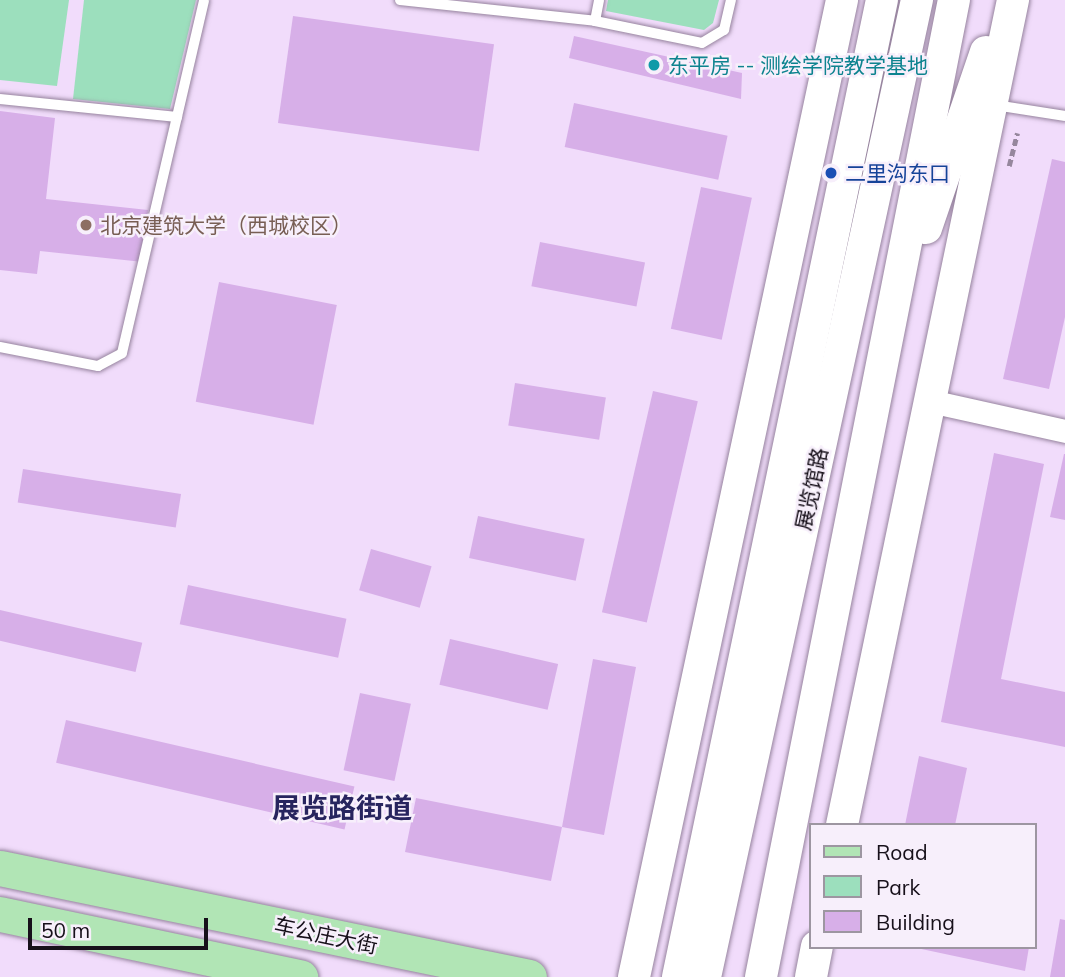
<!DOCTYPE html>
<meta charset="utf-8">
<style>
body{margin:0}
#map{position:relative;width:1065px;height:977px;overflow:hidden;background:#f1dcfb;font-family:Mulish,"Noto Sans SC",sans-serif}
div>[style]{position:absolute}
.green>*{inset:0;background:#9cdfbd}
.building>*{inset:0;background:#d7afe8;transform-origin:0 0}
.path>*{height:4.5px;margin-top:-2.25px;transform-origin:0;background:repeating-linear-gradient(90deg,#96879d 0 7px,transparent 0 10.5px)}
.roads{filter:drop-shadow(0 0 2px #96839e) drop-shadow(0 0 2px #96839e)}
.lane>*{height:10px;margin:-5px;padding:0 5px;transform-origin:5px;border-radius:5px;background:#fff}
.street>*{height:23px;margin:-11.5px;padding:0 11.5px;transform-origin:11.5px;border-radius:11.5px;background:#fff}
.secondary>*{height:32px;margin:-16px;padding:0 16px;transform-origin:16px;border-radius:16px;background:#fff}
.primary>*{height:35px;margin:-17.5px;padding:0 17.5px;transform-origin:17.5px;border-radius:17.5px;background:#b1e5b5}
.dots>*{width:19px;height:19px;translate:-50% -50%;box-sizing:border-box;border:4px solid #f7effb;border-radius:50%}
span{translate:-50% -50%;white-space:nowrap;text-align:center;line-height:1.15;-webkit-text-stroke:5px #f7effb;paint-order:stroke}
.culture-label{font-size:21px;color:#0d838f}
.left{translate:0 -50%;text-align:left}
.transit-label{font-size:21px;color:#164399}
.education-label{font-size:21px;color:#785e54}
.street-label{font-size:21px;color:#17101a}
.district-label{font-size:28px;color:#27245e;font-weight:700}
.legend{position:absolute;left:809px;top:823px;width:228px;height:126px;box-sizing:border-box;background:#f7effb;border:2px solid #9d96a1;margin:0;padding:9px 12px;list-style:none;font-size:21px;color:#17101a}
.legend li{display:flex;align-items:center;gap:14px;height:35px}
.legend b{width:35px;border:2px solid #9d96a1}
.scale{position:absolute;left:28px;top:918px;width:180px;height:32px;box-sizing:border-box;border:4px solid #17101a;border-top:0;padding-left:9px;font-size:21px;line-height:24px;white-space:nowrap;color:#17101a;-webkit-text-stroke:5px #f7effb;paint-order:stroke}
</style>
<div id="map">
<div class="green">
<i style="clip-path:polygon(0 0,69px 0,57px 86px,0 80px)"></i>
<i style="clip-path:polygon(84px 0,196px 0,170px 109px,73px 99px)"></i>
<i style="clip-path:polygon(608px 0,719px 0,713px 23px,704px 30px,606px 11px)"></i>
</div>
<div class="building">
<i style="left:293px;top:16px;width:203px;height:108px;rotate:8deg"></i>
<i style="clip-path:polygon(574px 36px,742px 73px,741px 99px,569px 58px)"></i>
<i style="left:574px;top:103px;width:157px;height:45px;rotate:12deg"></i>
<i style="clip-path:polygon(0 111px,55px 118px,46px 199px,148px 210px,143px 262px,40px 251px,37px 274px,0 270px)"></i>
<i style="clip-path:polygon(1052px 159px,1065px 162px,1065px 317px,1049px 389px,1003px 379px)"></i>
<i style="left:701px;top:187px;width:52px;height:145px;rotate:12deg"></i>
<i style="left:540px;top:242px;width:107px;height:45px;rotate:11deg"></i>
<i style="left:219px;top:282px;width:120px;height:122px;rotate:11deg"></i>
<i style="left:515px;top:383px;width:92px;height:43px;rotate:9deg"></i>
<i style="left:653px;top:391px;width:46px;height:227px;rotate:13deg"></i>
<i style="clip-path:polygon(994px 453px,1044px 464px,1001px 679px,1065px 692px,1065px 747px,941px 722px)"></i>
<i style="clip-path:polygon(1064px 454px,1065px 454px,1065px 520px,1050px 517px)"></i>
<i style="left:23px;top:469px;width:160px;height:34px;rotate:9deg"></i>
<i style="left:478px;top:516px;width:109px;height:43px;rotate:12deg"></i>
<i style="left:371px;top:549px;width:63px;height:43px;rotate:16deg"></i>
<i style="left:188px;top:585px;width:162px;height:40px;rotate:12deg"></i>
<i style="left:0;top:610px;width:146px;height:30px;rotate:13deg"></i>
<i style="left:450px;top:639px;width:111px;height:47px;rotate:13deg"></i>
<i style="clip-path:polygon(593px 659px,636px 667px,604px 835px,562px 827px,551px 881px,405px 852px,416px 798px,562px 827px)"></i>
<i style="left:360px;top:693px;width:52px;height:79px;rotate:12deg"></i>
<i style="left:66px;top:720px;width:296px;height:44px;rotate:13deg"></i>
<i style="clip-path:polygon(919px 756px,967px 768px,955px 825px,905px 825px)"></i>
<i style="clip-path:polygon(1060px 919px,1065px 920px,1065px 977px,1050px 977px)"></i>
<i style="clip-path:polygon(912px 947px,1029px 947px,1025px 971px)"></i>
</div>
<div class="path">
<i style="left:1009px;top:166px;width:34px;rotate:-76deg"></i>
</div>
<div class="roads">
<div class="lane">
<i style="left:400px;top:0;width:196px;rotate:6.1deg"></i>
<i style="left:595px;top:21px;width:21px;rotate:-79deg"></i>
<i style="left:595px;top:21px;width:109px;rotate:11.6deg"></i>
<i style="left:702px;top:43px;width:26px;rotate:-31deg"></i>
<i style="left:724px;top:30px;width:31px;rotate:-77deg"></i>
<i style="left:0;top:99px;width:178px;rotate:5.8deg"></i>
<i style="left:995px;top:105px;width:71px;rotate:8.9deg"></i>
<i style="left:0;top:347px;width:100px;rotate:11deg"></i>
<i style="left:98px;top:366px;width:27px;rotate:-28deg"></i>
<i style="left:122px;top:353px;width:362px;rotate:-76.9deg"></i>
</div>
<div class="street">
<i style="left:930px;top:401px;width:138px;rotate:12.5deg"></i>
</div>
<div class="secondary">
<i style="left:926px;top:228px;width:186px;rotate:-71.2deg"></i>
<i style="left:842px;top:825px;width:843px;rotate:-78.29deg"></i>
<i style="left:634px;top:977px;width:999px;rotate:-77.98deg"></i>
<i style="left:678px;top:977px;width:998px;rotate:-78.21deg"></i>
<i style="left:705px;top:977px;width:1000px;rotate:-77.76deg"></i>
<i style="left:761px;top:977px;width:996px;rotate:-78.83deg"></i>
<i style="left:811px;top:977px;width:31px;rotate:-79deg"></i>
</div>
<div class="primary">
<i style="left:0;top:868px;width:540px;rotate:11.64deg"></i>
<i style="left:0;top:914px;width:307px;rotate:11.9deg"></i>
</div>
</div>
<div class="dots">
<i style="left:654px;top:65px;background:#0f9aa8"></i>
<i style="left:831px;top:173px;background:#1a4fb4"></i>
<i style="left:86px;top:225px;background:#8d6e63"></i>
</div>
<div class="culture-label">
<span class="left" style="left:668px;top:65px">东平房 -- 测绘学院教学基地</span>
</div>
<div class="transit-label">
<span class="left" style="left:845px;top:173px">二里沟东口</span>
</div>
<div class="education-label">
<span class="left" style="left:100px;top:225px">北京建筑大学（西城校区）</span>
</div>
<div class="street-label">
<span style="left:811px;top:489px;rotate:-78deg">展览馆路</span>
<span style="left:326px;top:935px;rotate:12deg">车公庄大街</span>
</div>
<div class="district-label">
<span style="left:342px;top:808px">展览路街道</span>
</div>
<ul class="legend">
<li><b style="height:9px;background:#b1e5b5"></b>Road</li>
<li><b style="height:19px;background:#9cdfbd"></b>Park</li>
<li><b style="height:19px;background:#d7afe8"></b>Building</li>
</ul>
<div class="scale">50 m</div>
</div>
